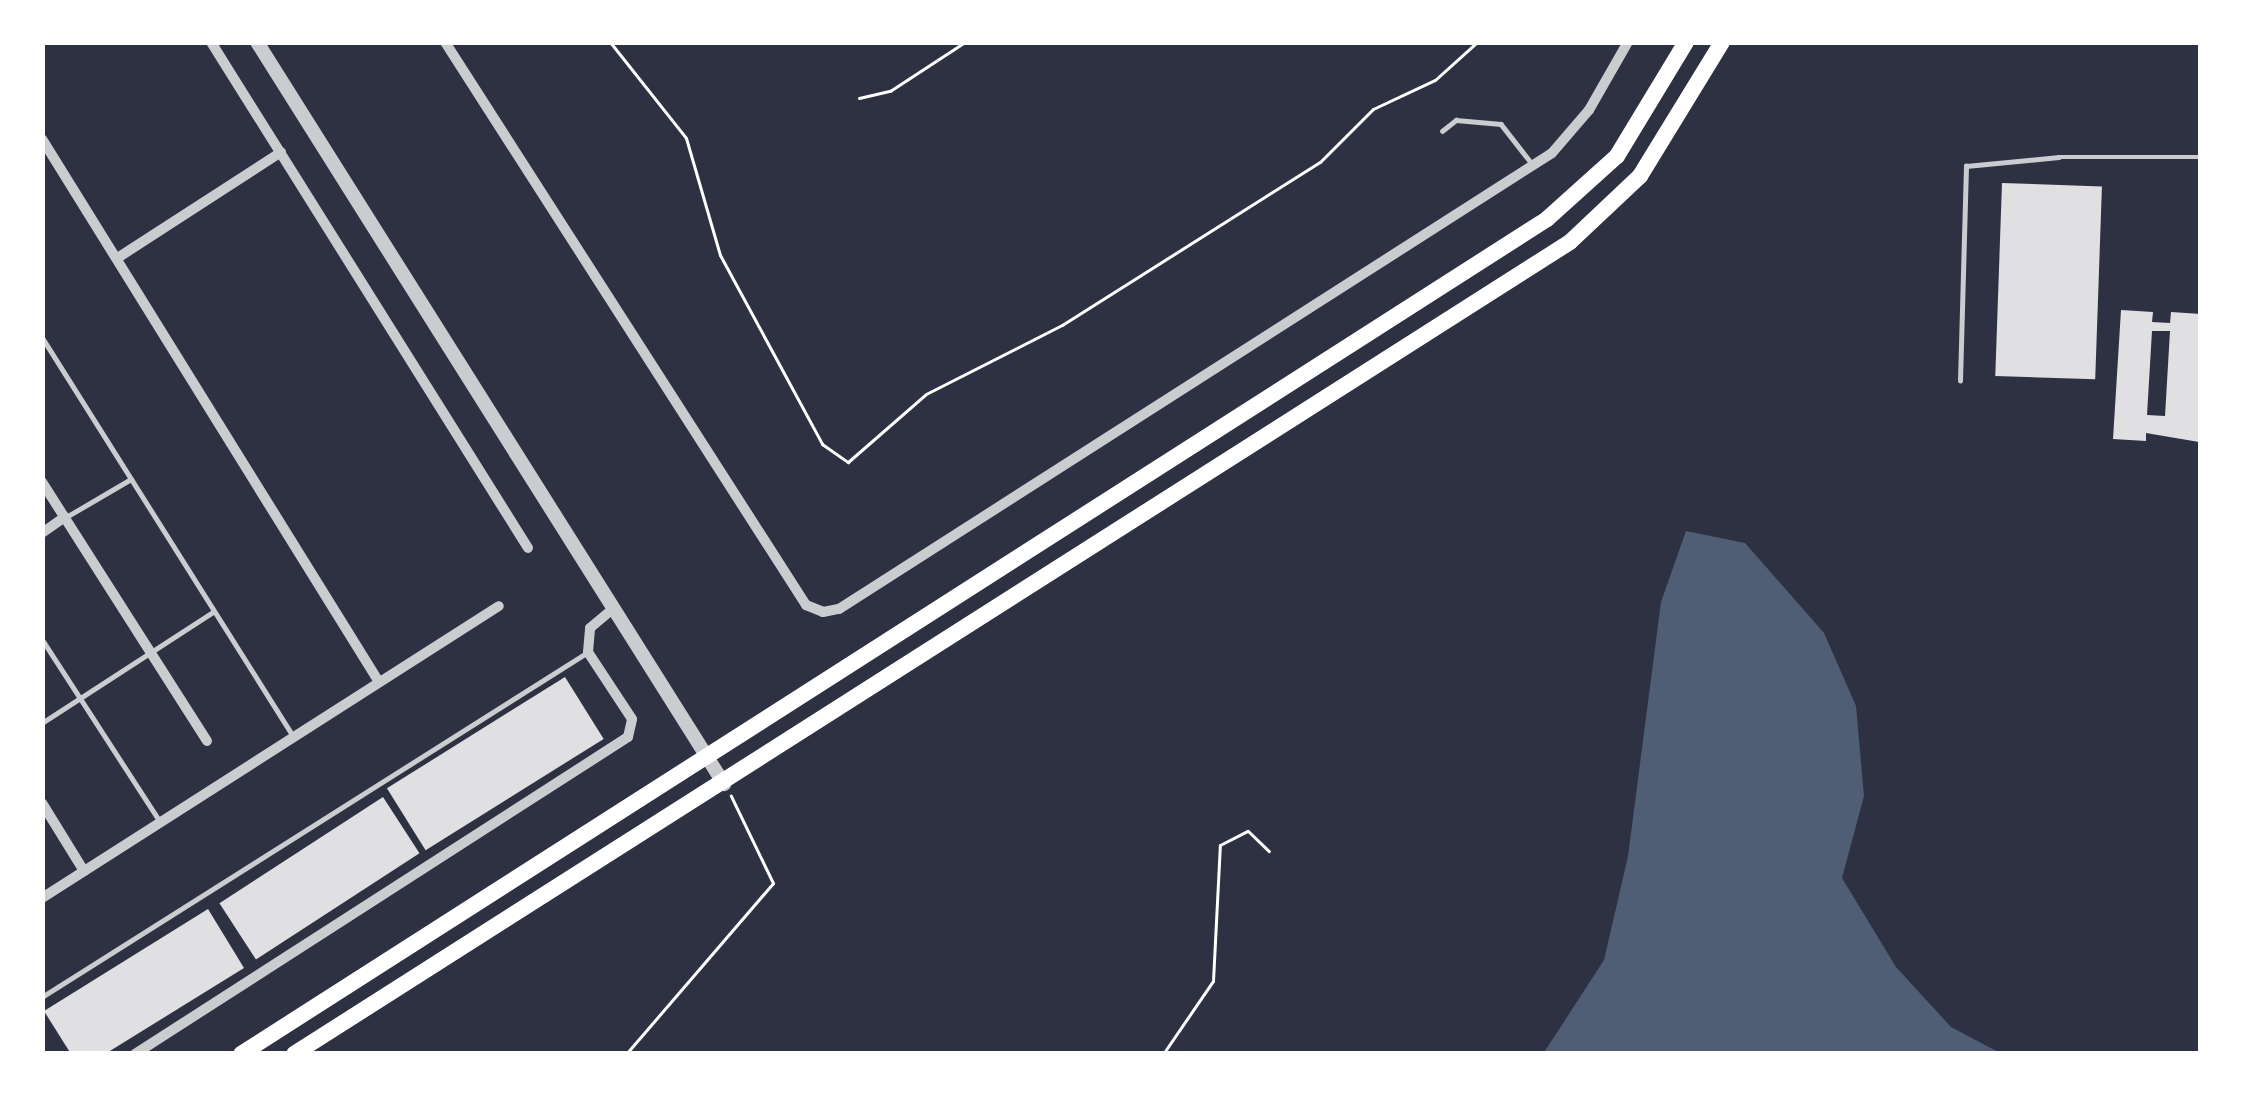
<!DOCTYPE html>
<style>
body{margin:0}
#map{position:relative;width:2243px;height:1096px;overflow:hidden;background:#2d3142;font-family:"Titillium Web",sans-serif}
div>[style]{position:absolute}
.water>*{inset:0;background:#4f5d75}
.building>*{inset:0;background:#e0e0e3;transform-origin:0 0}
.path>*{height:3px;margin:-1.5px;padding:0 1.5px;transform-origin:1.5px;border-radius:1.5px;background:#fff}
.service>*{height:4.5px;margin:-2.25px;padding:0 2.25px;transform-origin:2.25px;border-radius:2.25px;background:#caccd0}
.minor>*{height:10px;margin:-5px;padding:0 5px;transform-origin:5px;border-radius:5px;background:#caccd0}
.tertiary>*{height:14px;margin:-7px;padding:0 7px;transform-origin:7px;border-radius:7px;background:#caccd0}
.primary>*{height:16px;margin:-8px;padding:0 8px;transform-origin:8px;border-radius:8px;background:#fff}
span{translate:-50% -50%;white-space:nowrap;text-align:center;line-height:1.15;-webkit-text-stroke:9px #fff;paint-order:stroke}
.frame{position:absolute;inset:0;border:45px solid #fff;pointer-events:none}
</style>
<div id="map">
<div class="water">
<i style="clip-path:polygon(1686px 531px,1745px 543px,1824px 633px,1856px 706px,1864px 796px,1842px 878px,1896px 967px,1951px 1027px,2002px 1054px,1543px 1054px,1604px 960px,1628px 856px,1661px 602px)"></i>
</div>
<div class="building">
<i style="left:2002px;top:183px;width:100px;height:193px;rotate:2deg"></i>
<i style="clip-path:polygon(evenodd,2121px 310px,2153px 312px,2152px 322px,2170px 323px,2171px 312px,2201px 314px,2199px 442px,2146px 433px,2146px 441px,2113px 439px,2121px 310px,2152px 331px,2170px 331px,2165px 416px,2147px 415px,2152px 331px)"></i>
<i style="left:565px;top:677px;width:73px;height:210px;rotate:58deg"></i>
<i style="left:383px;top:797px;width:67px;height:195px;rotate:57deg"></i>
<i style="clip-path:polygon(208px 909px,244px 968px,105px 1054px,71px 1054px,44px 1011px)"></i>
</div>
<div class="path">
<i style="left:610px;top:42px;width:122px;rotate:51.6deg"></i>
<i style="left:686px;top:138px;width:122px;rotate:73.8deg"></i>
<i style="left:720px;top:255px;width:215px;rotate:61.6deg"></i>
<i style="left:822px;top:444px;width:32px;rotate:35deg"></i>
<i style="left:848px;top:462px;width:103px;rotate:-41.1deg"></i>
<i style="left:926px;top:394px;width:153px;rotate:-26.9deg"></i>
<i style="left:1062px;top:325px;width:305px;rotate:-32.3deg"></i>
<i style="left:1320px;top:162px;width:75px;rotate:-45deg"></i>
<i style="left:1373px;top:109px;width:68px;rotate:-25.1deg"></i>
<i style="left:1435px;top:80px;width:57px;rotate:-42.1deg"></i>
<i style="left:859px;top:98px;width:32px;rotate:-13deg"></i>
<i style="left:890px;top:91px;width:90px;rotate:-33.2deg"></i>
<i style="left:626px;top:1054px;width:225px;rotate:-49.3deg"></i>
<i style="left:773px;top:883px;width:97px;rotate:-115.8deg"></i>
<i style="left:1163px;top:1054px;width:88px;rotate:-55.6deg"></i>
<i style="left:1213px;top:981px;width:136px;rotate:-87.1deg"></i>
<i style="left:1220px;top:845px;width:31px;rotate:-27deg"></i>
<i style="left:1248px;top:831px;width:29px;rotate:44deg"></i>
</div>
<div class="service">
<i style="left:1442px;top:131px;width:18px;rotate:-38deg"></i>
<i style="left:1456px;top:120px;width:45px;rotate:5.1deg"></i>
<i style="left:1501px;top:124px;width:52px;rotate:52deg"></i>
<i style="left:42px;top:337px;width:468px;rotate:57.8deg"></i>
<i style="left:1960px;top:381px;width:215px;rotate:-88.4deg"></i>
<i style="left:1966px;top:166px;width:93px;rotate:-5.5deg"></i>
<i style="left:2059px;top:157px;width:142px"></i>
<i style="left:68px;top:516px;width:73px;rotate:-30.4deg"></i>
<i style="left:42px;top:639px;width:216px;rotate:57.1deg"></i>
<i style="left:42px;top:723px;width:204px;rotate:-33deg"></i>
<i style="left:42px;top:997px;width:646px;rotate:-32.29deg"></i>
</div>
<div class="minor">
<i style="left:211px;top:42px;width:597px;rotate:57.93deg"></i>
<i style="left:445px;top:42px;width:669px;rotate:57.33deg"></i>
<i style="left:806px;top:605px;width:18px;rotate:22deg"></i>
<i style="left:823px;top:612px;width:16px;rotate:-11deg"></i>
<i style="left:839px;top:609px;width:846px;rotate:-32.6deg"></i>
<i style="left:1552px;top:153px;width:57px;rotate:-49.3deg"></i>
<i style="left:1589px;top:110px;width:78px;rotate:-60.2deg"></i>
<i style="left:42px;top:139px;width:639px;rotate:58.18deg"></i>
<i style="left:119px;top:257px;width:193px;rotate:-32.9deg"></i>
<i style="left:42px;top:482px;width:307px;rotate:57.5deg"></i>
<i style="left:42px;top:533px;width:28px;rotate:-35deg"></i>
<i style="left:42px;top:803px;width:80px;rotate:58.3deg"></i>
<i style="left:42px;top:898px;width:542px;rotate:-32.58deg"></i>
<i style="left:135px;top:1054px;width:586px;rotate:-32.74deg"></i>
<i style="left:628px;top:737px;width:18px;rotate:-77deg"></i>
<i style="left:632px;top:719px;width:80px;rotate:-123.3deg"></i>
<i style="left:588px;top:652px;width:24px;rotate:-85deg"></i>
<i style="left:590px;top:628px;width:30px;rotate:-40deg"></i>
</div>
<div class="tertiary">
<i style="left:257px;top:42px;width:877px;rotate:57.81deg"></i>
</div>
<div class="primary">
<i style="left:241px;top:1054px;width:1550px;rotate:-32.59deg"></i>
<i style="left:1547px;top:219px;width:94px;rotate:-42deg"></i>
<i style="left:1617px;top:156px;width:133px;rotate:-58.8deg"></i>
<i style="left:294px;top:1054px;width:1512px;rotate:-32.47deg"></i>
<i style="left:1570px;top:242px;width:96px;rotate:-43.3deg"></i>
<i style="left:1640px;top:176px;width:157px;rotate:-58.5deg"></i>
</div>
<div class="frame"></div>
</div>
